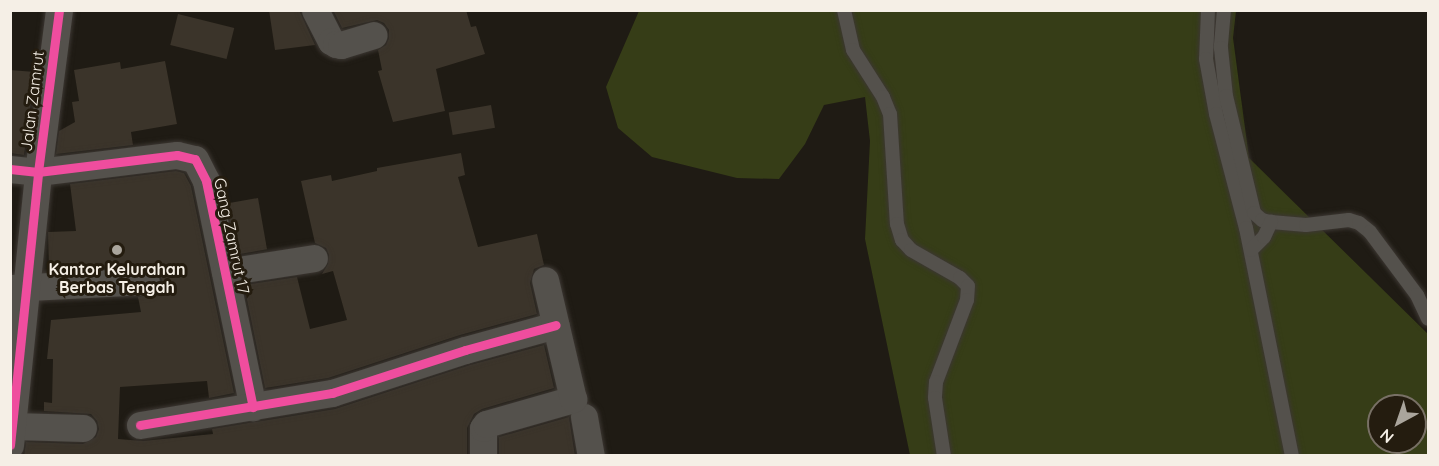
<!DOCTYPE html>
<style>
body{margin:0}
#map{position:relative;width:1439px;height:466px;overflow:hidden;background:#1f1b14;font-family:Quicksand,sans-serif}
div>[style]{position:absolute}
.green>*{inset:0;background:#363d17}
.building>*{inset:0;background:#3b342a;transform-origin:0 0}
.roads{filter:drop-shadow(0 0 2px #3c3732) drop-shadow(0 0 2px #3c3732)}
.service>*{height:14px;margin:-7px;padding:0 7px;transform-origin:7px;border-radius:7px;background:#54514c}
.minor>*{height:27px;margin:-13.5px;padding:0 13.5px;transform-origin:13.5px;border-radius:13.5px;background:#54514c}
.cycleway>*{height:9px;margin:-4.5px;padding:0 4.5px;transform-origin:4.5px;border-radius:4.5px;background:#ef4d9e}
.dots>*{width:16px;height:16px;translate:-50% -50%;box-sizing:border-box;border:3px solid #241c0f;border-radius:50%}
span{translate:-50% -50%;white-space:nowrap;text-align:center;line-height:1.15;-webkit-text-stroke:6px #241c0f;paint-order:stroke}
.street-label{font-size:16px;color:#f5efe6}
.poi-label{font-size:16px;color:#f5efe6;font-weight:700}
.frame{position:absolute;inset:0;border:12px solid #f5efe6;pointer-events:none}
.north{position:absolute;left:1367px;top:394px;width:60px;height:60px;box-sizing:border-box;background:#241c0f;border:2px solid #787065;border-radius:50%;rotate:220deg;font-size:16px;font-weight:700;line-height:24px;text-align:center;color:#f5efe6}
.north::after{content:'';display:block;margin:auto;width:21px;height:27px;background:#aaa59c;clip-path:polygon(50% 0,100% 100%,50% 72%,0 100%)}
</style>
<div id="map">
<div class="green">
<i style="clip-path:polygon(evenodd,639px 11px,1236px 11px,1233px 38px,1249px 158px,1428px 334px,1428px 455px,910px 455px,865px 239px,870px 141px,865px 97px,824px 105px,805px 144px,779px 179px,737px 178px,652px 157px,618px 128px,606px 87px,639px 11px,1379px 406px,1415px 406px,1415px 442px,1379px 442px,1379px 406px)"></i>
</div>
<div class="building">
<i style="clip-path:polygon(269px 10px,299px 10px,315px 45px,275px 50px)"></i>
<i style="clip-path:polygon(333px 10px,466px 10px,471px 27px,476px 26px,485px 54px,436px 69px,445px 111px,393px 122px,378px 71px,382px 70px,378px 50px,386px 45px,389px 38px,389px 30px,384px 23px,377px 20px,342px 28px)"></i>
<i style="left:178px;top:14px;width:58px;height:32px;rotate:14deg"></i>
<i style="clip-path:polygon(165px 61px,177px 124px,131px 132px,133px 145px,56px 154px,59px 131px,75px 122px,72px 102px,79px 101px,74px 70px,120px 62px,121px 69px)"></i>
<i style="clip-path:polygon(10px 70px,35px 72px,24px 155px,10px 153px)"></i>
<i style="left:491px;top:105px;width:23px;height:43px;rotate:80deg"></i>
<i style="clip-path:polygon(461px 153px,465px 175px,458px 177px,478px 247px,537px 234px,544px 265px,534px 269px,530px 283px,537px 314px,460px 335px,328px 378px,265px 388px,244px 285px,297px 277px,310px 329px,347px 320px,333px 271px,322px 274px,328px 264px,329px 255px,326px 248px,315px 243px,301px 181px,331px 175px,332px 181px,377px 171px,377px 168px)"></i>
<i style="clip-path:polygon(176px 171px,184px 173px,191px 186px,234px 393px,209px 398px,207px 381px,120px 387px,118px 439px,143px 441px,213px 434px,212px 429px,335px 409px,470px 365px,544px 345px,554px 388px,482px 409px,474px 414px,467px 428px,467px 456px,24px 456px,26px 442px,83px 444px,96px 437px,99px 429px,97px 421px,91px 414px,44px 411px,44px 402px,52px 403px,53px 359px,47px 359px,51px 320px,141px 312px,138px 297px,155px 294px,162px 281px,159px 272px,146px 265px,49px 270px,48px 232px,76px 231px,70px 184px)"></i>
<i style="left:258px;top:198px;width:52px;height:32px;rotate:80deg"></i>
<i style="clip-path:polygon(569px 417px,575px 456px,499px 456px,499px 437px)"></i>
</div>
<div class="roads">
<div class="service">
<i style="left:844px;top:10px;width:41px;rotate:77.3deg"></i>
<i style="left:853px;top:50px;width:56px;rotate:57.4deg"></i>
<i style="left:883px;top:97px;width:18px;rotate:68deg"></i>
<i style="left:890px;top:114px;width:110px;rotate:86.4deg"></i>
<i style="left:897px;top:224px;width:17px;rotate:73deg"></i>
<i style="left:902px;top:240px;width:13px;rotate:48deg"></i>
<i style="left:911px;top:250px;width:56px;rotate:29.7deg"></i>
<i style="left:960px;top:278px;width:11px;rotate:45deg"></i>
<i style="left:968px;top:286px;width:14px;rotate:94deg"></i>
<i style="left:967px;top:300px;width:88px;rotate:110.7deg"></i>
<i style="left:936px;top:382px;width:16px;rotate:94deg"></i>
<i style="left:935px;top:398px;width:59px;rotate:81.2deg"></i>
<i style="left:1208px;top:10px;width:49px;rotate:92.3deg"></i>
<i style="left:1206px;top:59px;width:56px;rotate:79.7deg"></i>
<i style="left:1216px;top:114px;width:118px;rotate:75.3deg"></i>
<i style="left:1246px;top:228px;width:233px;rotate:78.6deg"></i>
<i style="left:1224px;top:10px;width:38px;rotate:95deg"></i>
<i style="left:1221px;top:48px;width:48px;rotate:84.1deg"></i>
<i style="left:1226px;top:96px;width:120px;rotate:76.5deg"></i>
<i style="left:1254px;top:213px;width:11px;rotate:41deg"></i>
<i style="left:1262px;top:220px;width:9px;rotate:13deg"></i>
<i style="left:1271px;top:222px;width:35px;rotate:5deg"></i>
<i style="left:1306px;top:225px;width:43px;rotate:-6.6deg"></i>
<i style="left:1349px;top:220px;width:10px;rotate:17deg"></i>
<i style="left:1359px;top:223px;width:14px;rotate:39deg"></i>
<i style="left:1370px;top:232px;width:79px;rotate:53.3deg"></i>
<i style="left:1417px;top:295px;width:26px;rotate:65deg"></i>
<i style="left:1251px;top:250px;width:18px;rotate:-45deg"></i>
<i style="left:1264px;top:237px;width:17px;rotate:-65deg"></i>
</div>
<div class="minor">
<i style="left:315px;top:10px;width:35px;rotate:63deg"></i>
<i style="left:331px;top:41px;width:6px;rotate:31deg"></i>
<i style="left:336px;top:44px;width:5px;rotate:11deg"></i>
<i style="left:341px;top:45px;width:34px;rotate:-17deg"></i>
<i style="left:10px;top:169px;width:28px;rotate:6deg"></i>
<i style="left:38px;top:172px;width:140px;rotate:-7deg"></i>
<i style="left:177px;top:155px;width:18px;rotate:13deg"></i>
<i style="left:195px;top:159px;width:25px;rotate:63deg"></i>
<i style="left:206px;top:181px;width:231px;rotate:78.3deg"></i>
<i style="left:225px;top:272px;width:90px;rotate:-8.9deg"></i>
<i style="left:10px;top:288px;width:136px;rotate:-2.9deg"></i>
<i style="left:584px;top:417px;width:40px;rotate:80deg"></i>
<i style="left:140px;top:425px;width:195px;rotate:-9.5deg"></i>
<i style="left:332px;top:393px;width:140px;rotate:-17.9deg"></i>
<i style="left:465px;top:350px;width:94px;rotate:-15.4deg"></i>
<i style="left:13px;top:426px;width:70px;rotate:1.6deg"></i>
<i style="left:10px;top:445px;width:274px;rotate:-84.1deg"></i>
<i style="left:38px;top:172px;width:163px;rotate:-82.6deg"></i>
<i style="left:483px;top:456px;width:28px;rotate:-90deg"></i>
<i style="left:483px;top:428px;width:5px;rotate:-53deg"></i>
<i style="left:486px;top:424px;width:91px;rotate:-16deg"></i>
<i style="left:573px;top:399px;width:122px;rotate:-103.2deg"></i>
</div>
</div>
<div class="cycleway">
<i style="left:10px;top:169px;width:28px;rotate:6deg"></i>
<i style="left:38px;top:172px;width:140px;rotate:-7deg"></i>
<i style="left:177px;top:155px;width:18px;rotate:13deg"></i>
<i style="left:195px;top:159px;width:25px;rotate:63deg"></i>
<i style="left:206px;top:181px;width:231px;rotate:78.3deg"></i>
<i style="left:140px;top:425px;width:195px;rotate:-9.5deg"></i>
<i style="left:332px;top:393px;width:140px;rotate:-17.9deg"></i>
<i style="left:465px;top:350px;width:94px;rotate:-15.4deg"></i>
<i style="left:10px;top:445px;width:274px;rotate:-84.1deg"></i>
<i style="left:38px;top:172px;width:163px;rotate:-82.6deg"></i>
</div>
<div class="dots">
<i style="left:117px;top:250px;background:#aaa59c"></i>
</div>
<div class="street-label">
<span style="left:32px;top:101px;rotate:-83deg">Jalan Zamrut</span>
<span style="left:232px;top:236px;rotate:78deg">Gang Zamrut 17</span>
</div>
<div class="poi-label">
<span style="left:117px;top:278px">Kantor Kelurahan<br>Berbas Tengah</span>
</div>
<div class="frame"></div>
<div class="north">N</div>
</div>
